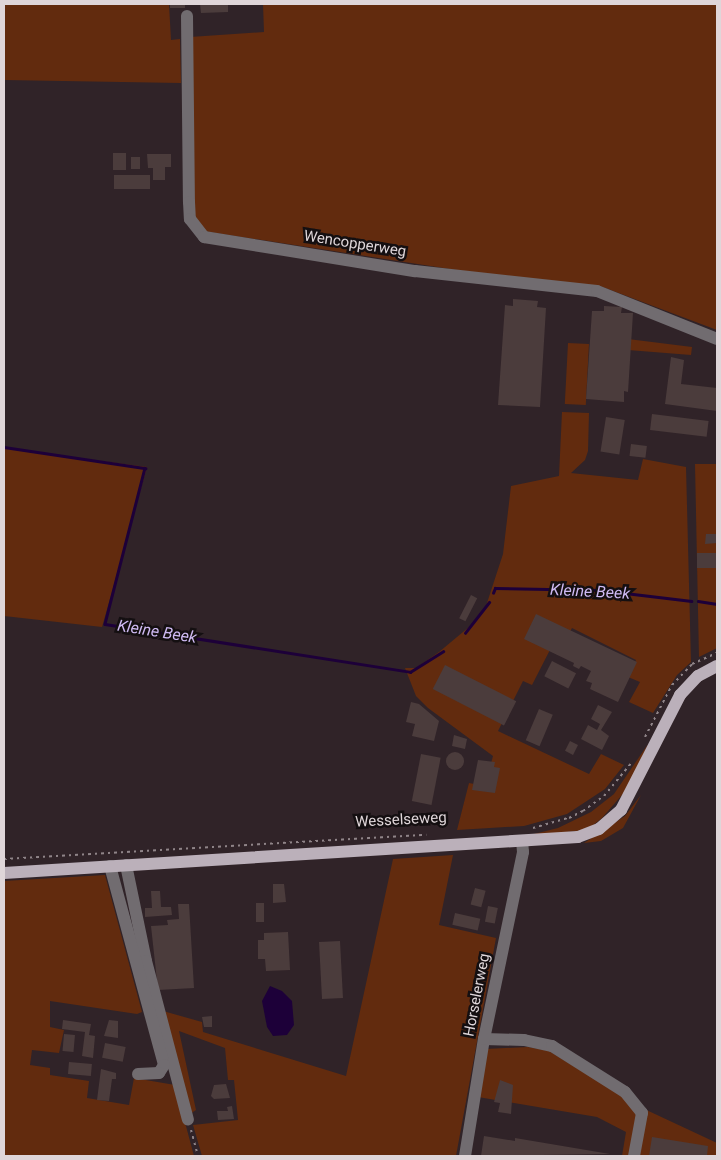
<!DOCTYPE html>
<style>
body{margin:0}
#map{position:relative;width:721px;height:1160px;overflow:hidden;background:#302328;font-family:Roboto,sans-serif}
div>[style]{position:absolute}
.green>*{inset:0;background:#622b0e;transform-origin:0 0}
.water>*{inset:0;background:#1d0039}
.stream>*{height:2.5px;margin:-1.25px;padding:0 1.25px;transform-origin:1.25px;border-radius:1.25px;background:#1d0039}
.building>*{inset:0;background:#4b3c3c;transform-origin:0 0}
.round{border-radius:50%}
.path>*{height:2px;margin-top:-1px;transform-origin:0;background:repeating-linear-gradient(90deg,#8f8488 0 2.5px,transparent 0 6.5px)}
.minor>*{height:12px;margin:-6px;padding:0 6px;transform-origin:6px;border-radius:6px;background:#716c70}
.major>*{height:12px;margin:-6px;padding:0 6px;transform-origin:6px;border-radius:6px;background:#bbb0ba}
span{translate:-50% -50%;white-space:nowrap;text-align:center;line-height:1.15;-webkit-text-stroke:5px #140f11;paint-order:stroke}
.street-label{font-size:15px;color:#dfd6d9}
.water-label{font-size:16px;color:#cfbaf3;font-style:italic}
.frame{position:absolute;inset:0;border:5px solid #dfd6d9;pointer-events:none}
</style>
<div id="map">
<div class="green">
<i style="clip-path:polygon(4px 4px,169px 4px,171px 40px,180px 39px,181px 83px,4px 80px)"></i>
<i style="clip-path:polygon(263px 4px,717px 4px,717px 330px,600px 286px,463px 271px,203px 231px,193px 216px,190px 37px,264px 32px)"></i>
<i style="clip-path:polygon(628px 339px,692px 347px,691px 355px,628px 350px)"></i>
<i style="left:568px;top:343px;width:21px;height:61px;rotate:3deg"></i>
<i style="clip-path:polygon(562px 412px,589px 413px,588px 451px,585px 460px,571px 473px,638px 480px,643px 459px,686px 467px,691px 662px,677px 675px,653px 713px,629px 702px,640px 682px,628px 677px,636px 660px,572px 628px,563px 644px,554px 642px,532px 685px,523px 681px,498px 731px,589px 774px,601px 754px,624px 765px,605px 789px,567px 814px,524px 826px,457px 830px,469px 783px,485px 786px,493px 756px,428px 708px,416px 696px,405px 668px,416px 668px,439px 652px,475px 622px,486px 606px,503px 554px,511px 486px,559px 476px)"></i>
<i style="clip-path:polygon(4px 448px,147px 467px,102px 627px,4px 616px)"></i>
<i style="clip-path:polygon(695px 464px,717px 464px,717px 648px,699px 657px)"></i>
<i style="clip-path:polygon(648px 744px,628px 788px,602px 818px,587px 830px,526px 836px,558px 828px,591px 812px,614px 794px)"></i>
<i style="clip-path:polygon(641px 795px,623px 828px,601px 841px,584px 843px,625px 816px)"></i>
<i style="clip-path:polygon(453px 855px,439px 925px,496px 938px,456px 1156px,202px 1156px,193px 1125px,238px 1120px,234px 1080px,228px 1080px,225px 1048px,179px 1031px,196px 1110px,190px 1114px,163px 1011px,202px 1022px,203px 1032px,346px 1076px,393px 859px)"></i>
<i style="clip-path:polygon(105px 875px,142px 1012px,137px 1014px,50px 1001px,50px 1027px,64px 1030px,59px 1053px,32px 1050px,30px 1065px,50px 1068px,50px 1075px,89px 1081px,87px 1098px,129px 1105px,134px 1078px,175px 1085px,194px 1156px,4px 1156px,4px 881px)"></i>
<i style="clip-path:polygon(528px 1047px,549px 1051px,640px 1107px,717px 1143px,717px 1156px,622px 1156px,626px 1132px,597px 1117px,478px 1097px,486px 1049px)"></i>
</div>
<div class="water">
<i style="clip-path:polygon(270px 986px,282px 991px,292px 1001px,294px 1025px,287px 1035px,273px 1036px,267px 1027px,262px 1001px)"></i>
</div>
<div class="stream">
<i style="left:4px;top:447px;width:143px;rotate:8.5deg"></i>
<i style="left:145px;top:468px;width:161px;rotate:104.4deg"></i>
<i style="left:105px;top:624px;width:309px;rotate:8.9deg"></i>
<i style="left:410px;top:672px;width:39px;rotate:-32deg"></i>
<i style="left:493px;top:593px;width:5px;rotate:-68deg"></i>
<i style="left:495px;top:588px;width:105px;rotate:1.1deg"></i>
<i style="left:600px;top:590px;width:92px;rotate:6.9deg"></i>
<i style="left:698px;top:601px;width:19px;rotate:9deg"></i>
<i style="left:465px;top:633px;width:39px;rotate:-52deg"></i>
</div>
<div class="building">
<i style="left:170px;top:4px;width:15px;height:4px"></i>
<i style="clip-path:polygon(200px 4px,228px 4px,228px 12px,201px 13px)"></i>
<i style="left:126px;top:153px;width:17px;height:13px;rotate:90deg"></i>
<i style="clip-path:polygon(147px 154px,171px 154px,171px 167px,165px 167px,165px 180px,153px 180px,153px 168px,148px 168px)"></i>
<i style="left:131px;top:157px;width:9px;height:12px"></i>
<i style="left:114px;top:175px;width:36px;height:14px"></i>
<i style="clip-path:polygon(513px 299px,538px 301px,537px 307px,546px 308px,540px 407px,498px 405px,505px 305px,513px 306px)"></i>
<i style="clip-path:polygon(604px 306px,622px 307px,621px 313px,633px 313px,628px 392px,624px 391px,624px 402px,586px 399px,592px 311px,604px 311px)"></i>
<i style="clip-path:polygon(671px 357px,684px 360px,681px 384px,717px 388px,717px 411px,665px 404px)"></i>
<i style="left:652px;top:414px;width:57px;height:16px;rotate:7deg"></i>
<i style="left:606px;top:417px;width:19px;height:35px;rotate:9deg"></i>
<i style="left:631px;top:444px;width:16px;height:12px;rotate:7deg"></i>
<i style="clip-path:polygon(706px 534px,717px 534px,717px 543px,705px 544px)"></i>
<i style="left:717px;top:553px;width:15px;height:20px;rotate:90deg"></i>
<i style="left:471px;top:595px;width:7px;height:26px;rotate:27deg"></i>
<i style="clip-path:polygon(536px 614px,637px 662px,618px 702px,590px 689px,592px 683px,586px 681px,591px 671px,581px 666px,579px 669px,573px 666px,574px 663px,524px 639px)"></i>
<i style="left:552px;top:661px;width:27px;height:17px;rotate:27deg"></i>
<i style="left:445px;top:665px;width:80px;height:27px;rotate:27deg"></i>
<i style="clip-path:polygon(411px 702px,419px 704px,439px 721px,434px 741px,412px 736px,415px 724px,406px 722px)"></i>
<i style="clip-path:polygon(598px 705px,612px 712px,601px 730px,609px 736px,602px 750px,581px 739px,588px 725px,597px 730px,600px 724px,591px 719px)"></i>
<i style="left:539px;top:709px;width:15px;height:34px;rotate:23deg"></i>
<i style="clip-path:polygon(454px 735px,467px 739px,465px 749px,452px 746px)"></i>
<i style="left:570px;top:741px;width:9px;height:11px;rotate:27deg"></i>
<i class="round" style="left:446px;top:752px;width:18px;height:18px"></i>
<i style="left:421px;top:754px;width:20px;height:48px;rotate:11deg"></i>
<i style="clip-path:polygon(478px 760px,495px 762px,494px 767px,500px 768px,495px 793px,472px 790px)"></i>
<i style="clip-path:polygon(273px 884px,284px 884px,286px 902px,273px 903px)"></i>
<i style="left:475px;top:888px;width:11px;height:17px;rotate:15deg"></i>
<i style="clip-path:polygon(151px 891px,160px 891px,161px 907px,171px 907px,172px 915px,145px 917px,145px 908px,152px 908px)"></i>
<i style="left:256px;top:903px;width:8px;height:19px"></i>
<i style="clip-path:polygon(178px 904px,189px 904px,194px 988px,158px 990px,151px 926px,168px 925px,167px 920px,179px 919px)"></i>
<i style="left:488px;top:906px;width:10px;height:16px;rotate:11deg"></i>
<i style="left:455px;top:913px;width:26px;height:12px;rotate:13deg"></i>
<i style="clip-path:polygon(288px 932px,290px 970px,266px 971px,265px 959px,258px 959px,258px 940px,264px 940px,264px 933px)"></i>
<i style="left:340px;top:941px;width:57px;height:21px;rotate:87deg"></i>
<i style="clip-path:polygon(212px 1016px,212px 1027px,204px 1027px,202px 1017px)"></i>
<i style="clip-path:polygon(63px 1020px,91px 1024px,89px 1035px,95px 1036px,93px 1058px,82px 1056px,85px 1032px,62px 1029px)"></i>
<i style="clip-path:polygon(109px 1020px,118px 1021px,118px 1038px,104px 1036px)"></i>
<i style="left:64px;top:1034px;width:11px;height:17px;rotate:5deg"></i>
<i style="left:105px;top:1043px;width:21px;height:15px;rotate:11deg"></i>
<i style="left:69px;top:1062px;width:23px;height:12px;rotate:5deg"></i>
<i style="clip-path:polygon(101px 1069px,116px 1073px,116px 1079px,112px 1079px,109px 1101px,97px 1100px)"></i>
<i style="clip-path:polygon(500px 1080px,513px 1085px,511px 1114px,498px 1112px,500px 1103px,494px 1102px)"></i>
<i style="clip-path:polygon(226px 1084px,230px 1098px,214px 1099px,211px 1096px,214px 1085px)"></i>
<i style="clip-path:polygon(232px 1106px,234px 1119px,218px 1120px,217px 1111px,228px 1111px,227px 1107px)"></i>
<i style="clip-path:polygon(484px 1136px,515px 1141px,515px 1138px,610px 1154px,481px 1156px)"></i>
<i style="clip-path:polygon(652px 1137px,708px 1146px,707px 1156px,649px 1156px)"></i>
</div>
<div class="path">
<i style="left:645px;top:737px;width:59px;rotate:-62.6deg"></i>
<i style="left:672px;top:685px;width:29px;rotate:-46deg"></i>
<i style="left:692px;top:664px;width:27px;rotate:-24deg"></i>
<i style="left:533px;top:828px;width:37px;rotate:-16deg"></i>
<i style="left:569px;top:818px;width:16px;rotate:-27deg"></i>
<i style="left:583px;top:811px;width:26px;rotate:-36deg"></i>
<i style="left:604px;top:796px;width:45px;rotate:-50.4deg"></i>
<i style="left:4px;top:859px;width:423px;rotate:-3.3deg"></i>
<i style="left:191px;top:1130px;width:27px;rotate:75deg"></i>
</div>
<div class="minor">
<i style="left:187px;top:16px;width:186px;rotate:89.4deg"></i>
<i style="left:189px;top:202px;width:17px;rotate:87deg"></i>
<i style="left:190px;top:219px;width:23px;rotate:52deg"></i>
<i style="left:204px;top:237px;width:214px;rotate:9.2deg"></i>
<i style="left:415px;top:271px;width:183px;rotate:6.3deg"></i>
<i style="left:597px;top:291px;width:129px;rotate:21.8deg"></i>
<i style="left:126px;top:865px;width:98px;rotate:78.2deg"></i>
<i style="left:146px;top:961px;width:164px;rotate:75.2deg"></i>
<i style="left:110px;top:866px;width:206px;rotate:74.8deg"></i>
<i style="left:164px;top:1065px;width:9px;rotate:122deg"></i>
<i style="left:159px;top:1073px;width:21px;rotate:177deg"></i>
<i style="left:484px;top:1039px;width:40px;rotate:1.4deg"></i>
<i style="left:524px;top:1040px;width:29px;rotate:12deg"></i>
<i style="left:552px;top:1046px;width:86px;rotate:32.2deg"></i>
<i style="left:625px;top:1092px;width:27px;rotate:51deg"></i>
<i style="left:642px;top:1113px;width:44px;rotate:100.5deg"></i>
<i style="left:465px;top:1156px;width:119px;rotate:-80.8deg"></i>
<i style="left:484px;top:1039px;width:191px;rotate:-78.2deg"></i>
<i style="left:523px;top:852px;width:11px;rotate:-95deg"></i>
</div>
<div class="major">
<i style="left:4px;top:873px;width:575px;rotate:-3.59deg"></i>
<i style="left:578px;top:837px;width:22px;rotate:-21deg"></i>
<i style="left:599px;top:829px;width:29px;rotate:-41deg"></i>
<i style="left:621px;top:810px;width:129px;rotate:-62.8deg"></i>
<i style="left:680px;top:695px;width:26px;rotate:-47deg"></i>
<i style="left:698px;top:676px;width:21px;rotate:-28deg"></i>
</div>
<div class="street-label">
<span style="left:355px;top:244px;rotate:9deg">Wencopperweg</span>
<span style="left:401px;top:820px;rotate:-3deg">Wesselseweg</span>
<span style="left:477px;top:995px;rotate:-79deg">Horselerweg</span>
</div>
<div class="water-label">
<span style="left:590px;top:592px;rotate:3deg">Kleine Beek</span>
<span style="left:157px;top:632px;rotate:9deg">Kleine Beek</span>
</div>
<div class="frame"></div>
</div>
